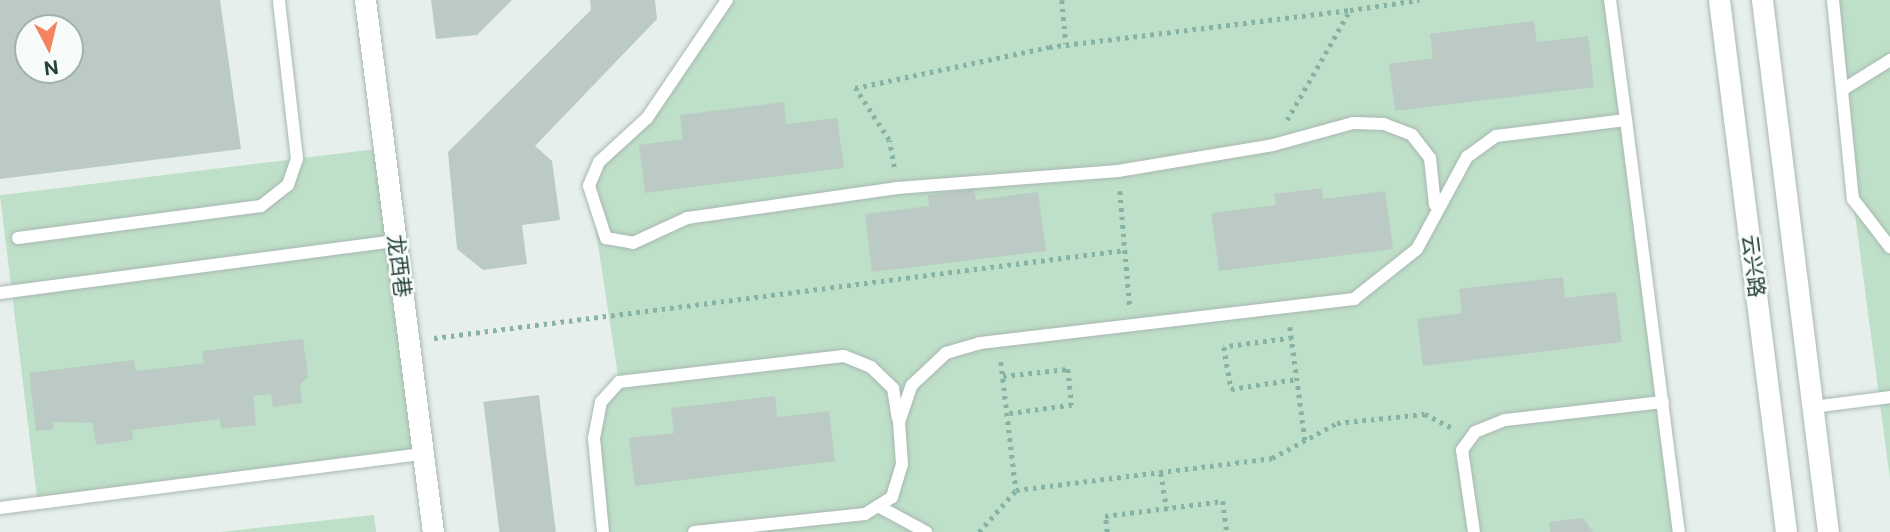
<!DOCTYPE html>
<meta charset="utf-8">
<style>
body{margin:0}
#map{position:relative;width:1890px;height:532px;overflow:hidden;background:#e6efeb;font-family:"Public Sans","Noto Sans SC",sans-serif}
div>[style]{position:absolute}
.green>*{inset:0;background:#bfe0c8;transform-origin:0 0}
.building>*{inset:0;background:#bbcac4;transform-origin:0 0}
.path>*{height:4.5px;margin-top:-2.25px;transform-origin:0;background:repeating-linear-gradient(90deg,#86b3a5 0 3.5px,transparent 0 8.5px)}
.roads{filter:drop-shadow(0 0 2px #a8b8b2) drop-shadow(0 0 2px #a8b8b2)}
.service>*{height:12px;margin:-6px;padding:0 6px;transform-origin:6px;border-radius:6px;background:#fff}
.minor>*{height:21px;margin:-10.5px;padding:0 10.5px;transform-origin:10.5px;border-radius:10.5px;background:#fff}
.tertiary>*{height:21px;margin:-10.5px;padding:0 10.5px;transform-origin:10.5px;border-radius:10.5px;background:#fff}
span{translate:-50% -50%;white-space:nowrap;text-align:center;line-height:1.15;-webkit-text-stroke:5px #f7fbf9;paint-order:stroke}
.street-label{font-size:21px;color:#24423a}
.north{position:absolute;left:14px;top:14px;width:70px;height:70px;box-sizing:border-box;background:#f7fbf9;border:2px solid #a3b1ad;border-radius:50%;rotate:173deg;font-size:19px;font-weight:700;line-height:28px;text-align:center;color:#24423a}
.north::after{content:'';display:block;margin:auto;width:24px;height:32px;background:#f4845f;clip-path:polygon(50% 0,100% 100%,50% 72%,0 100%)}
</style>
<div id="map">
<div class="green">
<i style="clip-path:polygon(727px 0,1610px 0,1679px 532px,603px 532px,594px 438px,601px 402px,619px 382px,589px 186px,599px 162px,647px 118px)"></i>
<i style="clip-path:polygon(1833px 0,1890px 0,1890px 479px,1853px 199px)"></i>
<i style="left:384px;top:148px;width:308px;height:387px;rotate:83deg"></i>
<i style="clip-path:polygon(374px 515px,376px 532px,221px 532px)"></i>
</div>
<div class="building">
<i style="clip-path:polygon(evenodd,0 0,220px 0,241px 149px,0 179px,0 0,28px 28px,70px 28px,70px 70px,28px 70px,28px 28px)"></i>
<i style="clip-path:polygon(431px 0,512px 0,477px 35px,436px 39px)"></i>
<i style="clip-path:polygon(590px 0,655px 0,657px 19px,535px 146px,552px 161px,560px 220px,522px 225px,527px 264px,483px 270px,457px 249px,448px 152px,591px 10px)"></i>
<i style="clip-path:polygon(1534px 21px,1537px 42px,1588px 36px,1594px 87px,1395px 111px,1389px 64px,1433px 58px,1430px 34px)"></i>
<i style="clip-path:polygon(784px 102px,786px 124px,837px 118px,844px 168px,645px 193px,639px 145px,683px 139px,680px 115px)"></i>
<i style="clip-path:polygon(1322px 188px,1323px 199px,1385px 191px,1393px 249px,1219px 271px,1211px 213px,1276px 205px,1274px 194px)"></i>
<i style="clip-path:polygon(974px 189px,976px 200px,1038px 192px,1046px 251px,872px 272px,865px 214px,929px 206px,928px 195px)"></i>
<i style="clip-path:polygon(1563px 277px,1565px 298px,1616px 292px,1622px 342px,1423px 366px,1417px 319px,1462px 313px,1459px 289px)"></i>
<i style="clip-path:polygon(303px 339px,308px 377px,300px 384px,302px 403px,273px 407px,271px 394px,253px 396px,256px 425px,221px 429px,220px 419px,132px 430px,133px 440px,96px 445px,93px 423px,53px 422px,54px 429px,36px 431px,29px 373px,134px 360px,136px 371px,204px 363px,202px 351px)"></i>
<i style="left:539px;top:395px;width:138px;height:56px;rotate:83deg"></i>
<i style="clip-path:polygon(775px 396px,777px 417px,829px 411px,835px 461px,635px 486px,629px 438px,674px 433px,671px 408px)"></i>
<i style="clip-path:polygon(1583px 518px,1593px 532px,1550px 532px,1549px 522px)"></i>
</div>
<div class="path">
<i style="left:1062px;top:0;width:44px;rotate:84.8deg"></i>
<i style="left:1287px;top:120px;width:127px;rotate:-60.2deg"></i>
<i style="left:1350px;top:10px;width:70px;rotate:-8.2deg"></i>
<i style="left:894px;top:167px;width:27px;rotate:-100deg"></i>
<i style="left:889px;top:140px;width:62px;rotate:-123.2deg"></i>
<i style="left:855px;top:88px;width:198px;rotate:-11.9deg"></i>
<i style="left:1049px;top:47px;width:303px;rotate:-7deg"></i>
<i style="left:1120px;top:191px;width:59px;rotate:85.2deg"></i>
<i style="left:1290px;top:327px;width:114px;rotate:82.4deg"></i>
<i style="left:434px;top:338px;width:697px;rotate:-7.26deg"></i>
<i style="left:1125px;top:250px;width:57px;rotate:85deg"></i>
<i style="left:1292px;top:338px;width:69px;rotate:172.5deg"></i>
<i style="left:1224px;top:347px;width:43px;rotate:80.5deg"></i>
<i style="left:1231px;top:389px;width:67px;rotate:-8.6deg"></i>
<i style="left:1001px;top:362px;width:129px;rotate:83.3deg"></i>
<i style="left:1003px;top:376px;width:65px;rotate:-6.1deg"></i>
<i style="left:1068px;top:369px;width:36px;rotate:84deg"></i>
<i style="left:1072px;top:405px;width:66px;rotate:172.1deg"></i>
<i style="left:1161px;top:473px;width:36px;rotate:81deg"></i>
<i style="left:979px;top:532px;width:56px;rotate:-48.6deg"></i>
<i style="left:1016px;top:490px;width:258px;rotate:-7.1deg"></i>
<i style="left:1272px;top:458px;width:74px;rotate:-28.3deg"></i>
<i style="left:1337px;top:423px;width:88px;rotate:-5.8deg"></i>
<i style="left:1425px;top:414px;width:33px;rotate:27deg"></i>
<i style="left:1107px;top:532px;width:16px;rotate:-97deg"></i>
<i style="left:1105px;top:516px;width:119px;rotate:-7.2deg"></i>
<i style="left:1223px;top:501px;width:31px;rotate:83deg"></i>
</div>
<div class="roads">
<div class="service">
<i style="left:727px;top:0;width:143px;rotate:124.1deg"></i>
<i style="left:647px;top:118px;width:65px;rotate:137.5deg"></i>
<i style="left:599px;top:162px;width:26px;rotate:113deg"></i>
<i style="left:589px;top:186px;width:55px;rotate:71.9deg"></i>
<i style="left:606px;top:238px;width:27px;rotate:10deg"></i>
<i style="left:633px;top:243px;width:60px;rotate:-24.8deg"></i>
<i style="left:687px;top:218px;width:212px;rotate:-8.1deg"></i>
<i style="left:897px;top:188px;width:222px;rotate:-4.4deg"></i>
<i style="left:1118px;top:171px;width:157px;rotate:-9.5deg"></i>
<i style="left:1273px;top:145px;width:83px;rotate:-15.4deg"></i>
<i style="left:1353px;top:123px;width:31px;rotate:2deg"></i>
<i style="left:1384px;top:124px;width:30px;rotate:21deg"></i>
<i style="left:1412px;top:135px;width:29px;rotate:52deg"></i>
<i style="left:1430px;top:158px;width:47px;rotate:83.9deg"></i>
<i style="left:1610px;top:0;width:121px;rotate:82.4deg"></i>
<i style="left:1833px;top:0;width:200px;rotate:84.3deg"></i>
<i style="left:1853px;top:199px;width:61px;rotate:52.4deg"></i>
<i style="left:1842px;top:90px;width:57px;rotate:-32deg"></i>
<i style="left:18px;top:238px;width:245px;rotate:-7.5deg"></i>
<i style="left:261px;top:206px;width:34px;rotate:-38deg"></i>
<i style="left:288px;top:185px;width:28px;rotate:-71deg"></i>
<i style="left:297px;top:159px;width:160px;rotate:-96.5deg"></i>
<i style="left:0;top:293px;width:399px;rotate:-7.5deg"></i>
<i style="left:1813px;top:407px;width:78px;rotate:-7.4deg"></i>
<i style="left:878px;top:506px;width:55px;rotate:28.4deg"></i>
<i style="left:0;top:508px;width:426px;rotate:-7.3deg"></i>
<i style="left:603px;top:532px;width:94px;rotate:-95.5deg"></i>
<i style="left:594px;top:438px;width:37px;rotate:-79deg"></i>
<i style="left:601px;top:402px;width:27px;rotate:-48deg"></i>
<i style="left:619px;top:382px;width:226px;rotate:-6.6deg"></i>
<i style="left:844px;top:356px;width:29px;rotate:22deg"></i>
<i style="left:871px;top:367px;width:30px;rotate:44deg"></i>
<i style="left:893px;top:388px;width:30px;rotate:81deg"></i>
<i style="left:694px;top:532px;width:172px;rotate:-6deg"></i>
<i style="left:865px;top:514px;width:32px;rotate:-32deg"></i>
<i style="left:892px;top:497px;width:34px;rotate:-73deg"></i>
<i style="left:902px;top:464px;width:42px;rotate:-94.1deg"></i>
<i style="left:899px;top:422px;width:39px;rotate:-71deg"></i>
<i style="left:912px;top:385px;width:47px;rotate:-43.3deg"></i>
<i style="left:946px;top:353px;width:35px;rotate:-16deg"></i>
<i style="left:980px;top:343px;width:377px;rotate:-6.7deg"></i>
<i style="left:1354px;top:299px;width:80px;rotate:-38.4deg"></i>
<i style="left:1417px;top:249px;width:105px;rotate:-61.5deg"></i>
<i style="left:1467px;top:157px;width:36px;rotate:-36deg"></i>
<i style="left:1496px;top:136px;width:131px;rotate:-7deg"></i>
<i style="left:1626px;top:120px;width:415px;rotate:82.7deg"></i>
<i style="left:1474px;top:532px;width:83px;rotate:-98.3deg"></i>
<i style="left:1462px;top:450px;width:22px;rotate:-54deg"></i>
<i style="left:1475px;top:432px;width:32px;rotate:-22deg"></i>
<i style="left:1505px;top:420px;width:159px;rotate:-6.5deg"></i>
</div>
<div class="minor">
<i style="left:365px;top:0;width:536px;rotate:82.72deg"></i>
</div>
<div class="tertiary">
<i style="left:1719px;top:0;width:536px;rotate:82.82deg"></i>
<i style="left:1762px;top:0;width:536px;rotate:82.93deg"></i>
</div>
</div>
<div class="street-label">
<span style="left:399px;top:266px;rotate:83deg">龙西巷</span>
<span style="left:1753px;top:266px;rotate:83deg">云兴路</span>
</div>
<div class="north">N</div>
</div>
